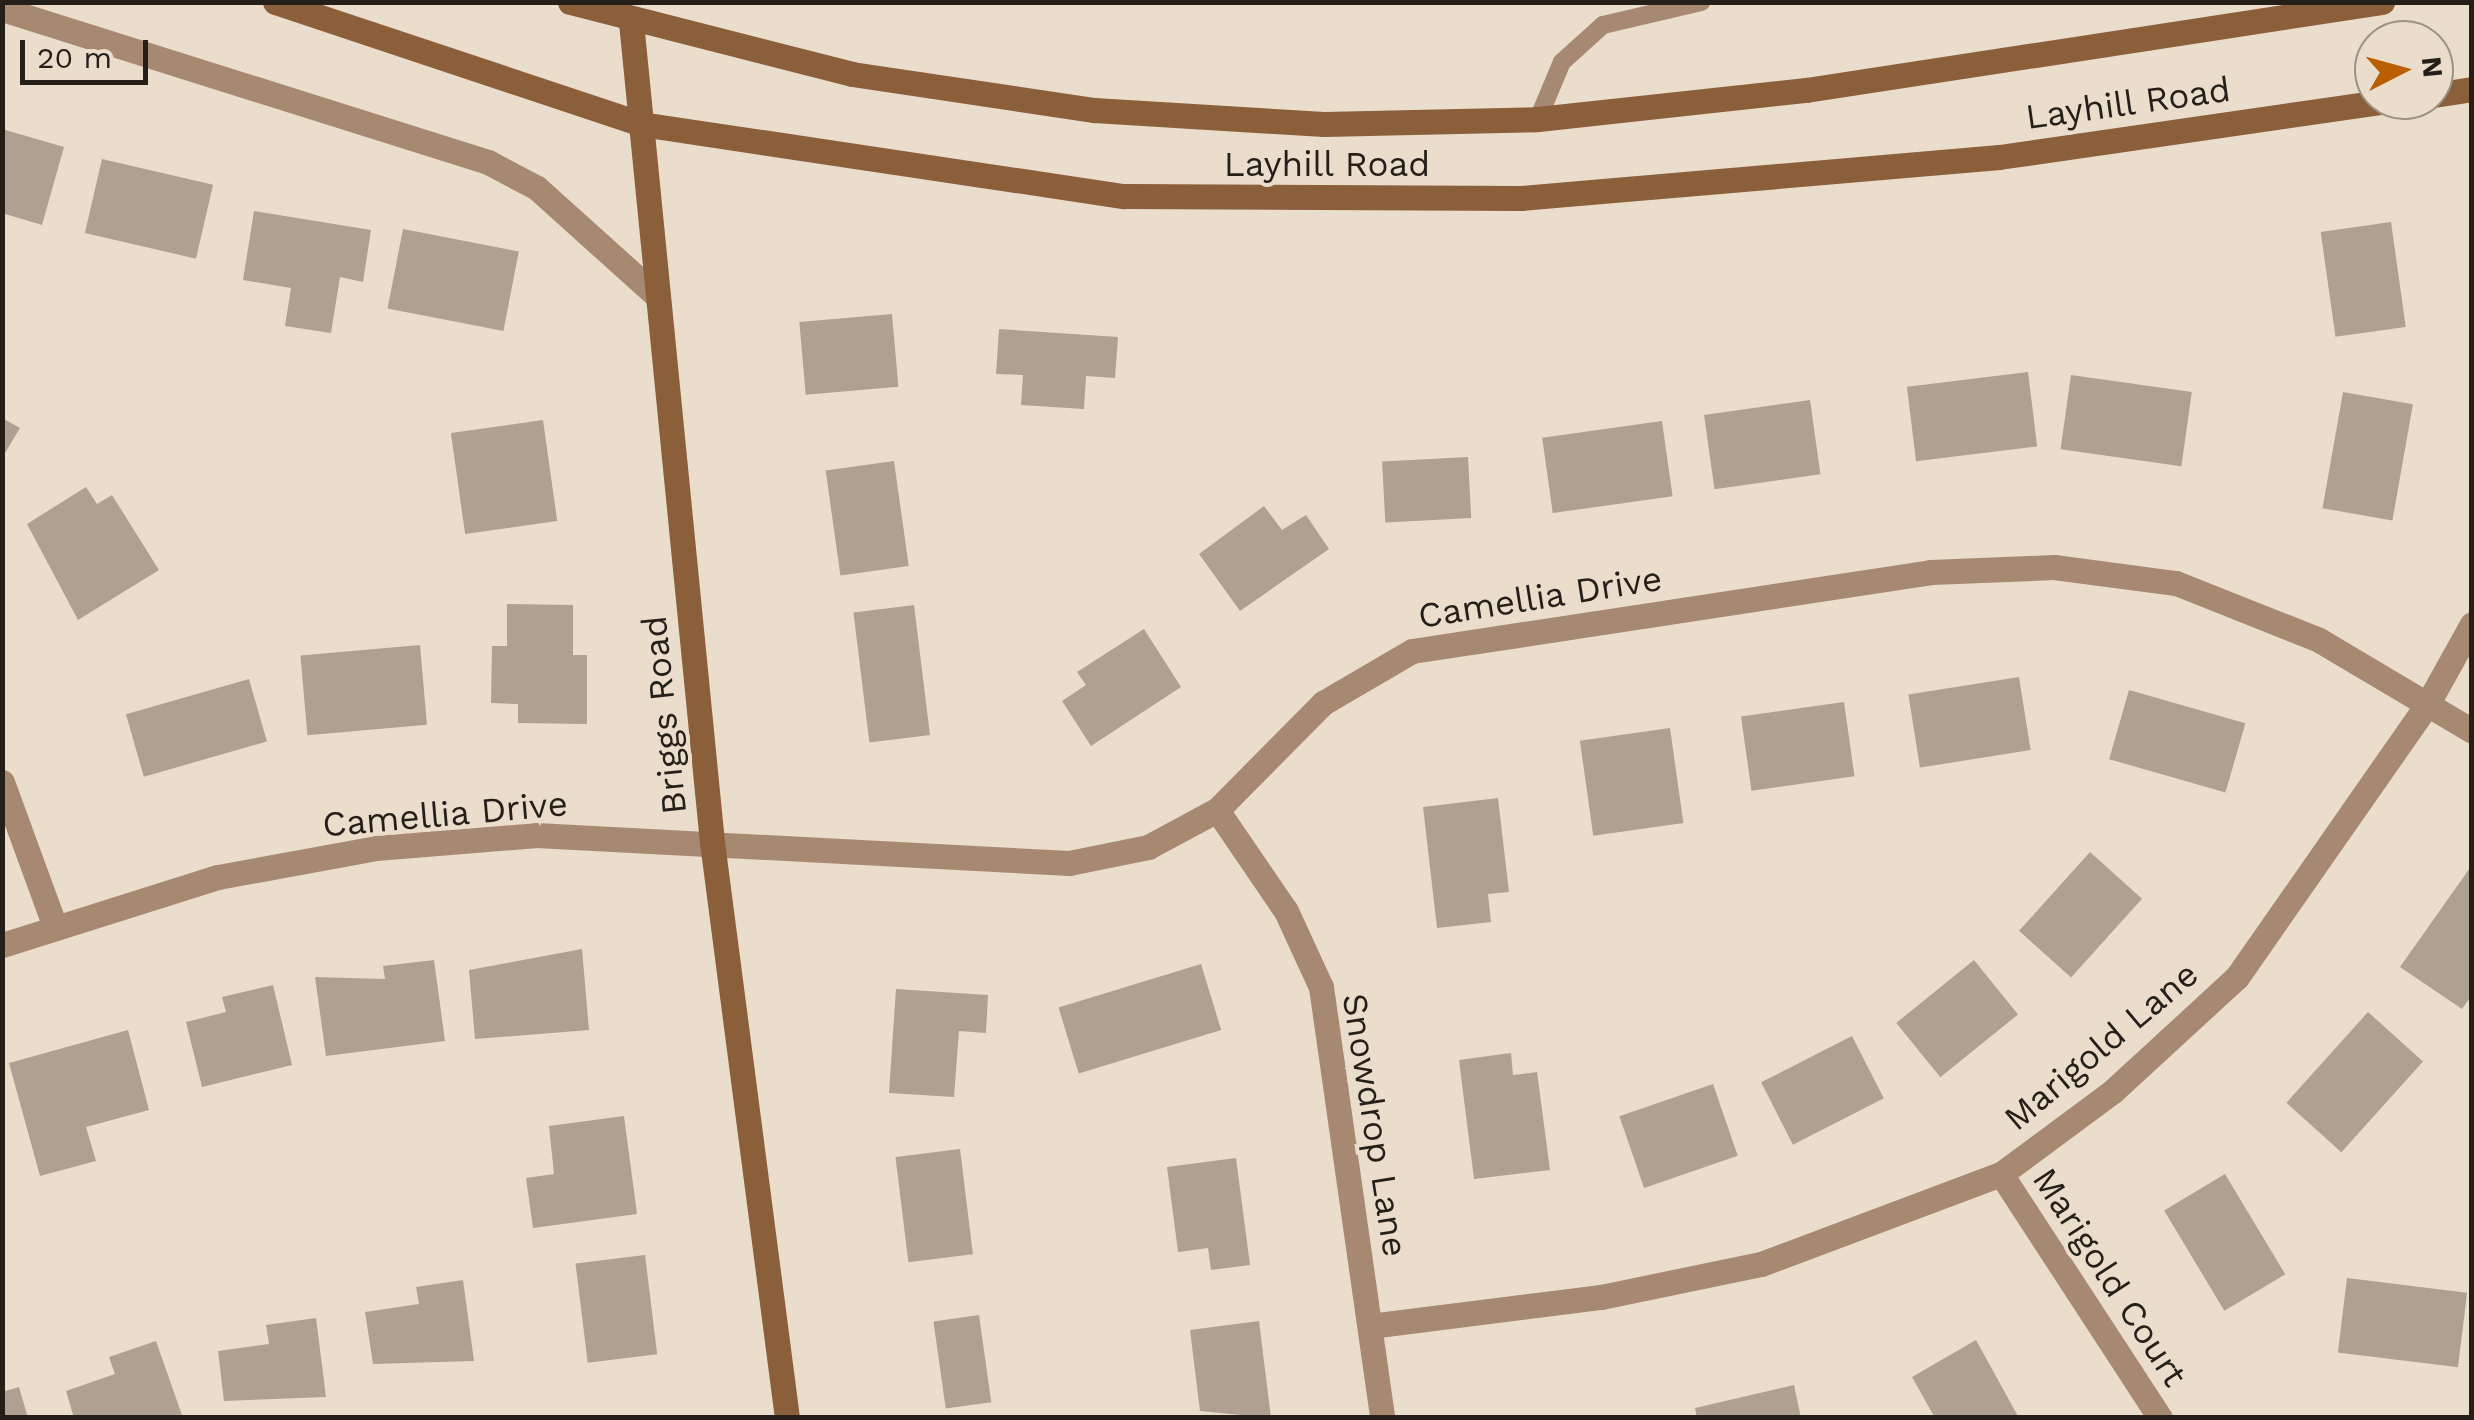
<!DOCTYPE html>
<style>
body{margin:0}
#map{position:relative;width:2474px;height:1420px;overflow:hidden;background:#eaddcc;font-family:"Work Sans",sans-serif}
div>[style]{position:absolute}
.building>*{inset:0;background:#b0a092;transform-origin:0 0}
.lane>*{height:18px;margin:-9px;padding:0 9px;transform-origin:9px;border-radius:9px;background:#a78971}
.street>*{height:25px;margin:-12.5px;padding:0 12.5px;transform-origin:12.5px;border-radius:12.5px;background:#a78971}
.secondary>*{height:25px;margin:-12.5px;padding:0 12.5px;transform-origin:12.5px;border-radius:12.5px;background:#8a5f3a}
span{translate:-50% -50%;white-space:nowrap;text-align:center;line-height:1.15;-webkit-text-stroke:8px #eaddcc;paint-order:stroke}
.street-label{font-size:35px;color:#241f19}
.frame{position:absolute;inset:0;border:5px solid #241f19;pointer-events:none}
.north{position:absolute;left:2354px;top:20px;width:100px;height:100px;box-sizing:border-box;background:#eaddcc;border:2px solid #9b9184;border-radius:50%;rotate:84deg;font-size:28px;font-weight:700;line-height:40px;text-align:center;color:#241f19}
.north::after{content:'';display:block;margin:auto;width:35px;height:45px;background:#b95e01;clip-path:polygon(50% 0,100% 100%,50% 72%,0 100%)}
.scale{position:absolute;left:20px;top:40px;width:128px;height:45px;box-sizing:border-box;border:5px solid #241f19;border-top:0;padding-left:12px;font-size:30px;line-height:35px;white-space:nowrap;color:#241f19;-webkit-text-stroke:8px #eaddcc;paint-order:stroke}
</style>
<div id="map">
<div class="building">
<i style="clip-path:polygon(2px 129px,64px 147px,42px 225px,2px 213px)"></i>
<i style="left:102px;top:159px;width:114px;height:76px;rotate:13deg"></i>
<i style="clip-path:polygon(254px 211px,371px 230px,363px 282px,340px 277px,331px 333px,285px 326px,291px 288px,243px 280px)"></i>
<i style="left:2391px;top:222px;width:106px;height:71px;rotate:82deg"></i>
<i style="left:403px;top:229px;width:118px;height:81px;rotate:11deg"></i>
<i style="left:892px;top:314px;width:73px;height:93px;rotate:85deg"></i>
<i style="clip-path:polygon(999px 329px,1118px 337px,1115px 378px,1086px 376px,1084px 409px,1021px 405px,1023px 375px,996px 374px)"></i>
<i style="left:2028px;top:372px;width:75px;height:122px;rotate:83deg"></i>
<i style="left:2071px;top:375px;width:122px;height:75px;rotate:8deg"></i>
<i style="left:2343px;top:392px;width:71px;height:118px;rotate:10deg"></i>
<i style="left:1810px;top:400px;width:75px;height:107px;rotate:82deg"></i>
<i style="clip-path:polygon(2px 418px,20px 428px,2px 458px)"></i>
<i style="left:543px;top:420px;width:102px;height:93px;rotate:82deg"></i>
<i style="left:1662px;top:421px;width:76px;height:121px;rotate:82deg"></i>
<i style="left:1468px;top:457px;width:61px;height:86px;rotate:87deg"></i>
<i style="left:894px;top:461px;width:106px;height:69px;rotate:82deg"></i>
<i style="clip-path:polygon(86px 487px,97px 504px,112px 495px,159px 570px,78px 620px,27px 524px)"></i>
<i style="clip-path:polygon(1264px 506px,1282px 530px,1306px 515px,1329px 549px,1240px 611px,1199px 554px)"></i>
<i style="clip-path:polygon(507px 604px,573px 605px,573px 655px,587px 655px,587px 724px,518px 723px,518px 704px,491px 703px,492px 646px,507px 646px)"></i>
<i style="left:914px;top:605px;width:131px;height:61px;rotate:83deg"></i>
<i style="clip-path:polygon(1144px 629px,1181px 687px,1091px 746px,1062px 701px,1086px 685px,1077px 672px)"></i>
<i style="left:420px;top:645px;width:80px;height:120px;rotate:85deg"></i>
<i style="left:2019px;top:677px;width:74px;height:112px;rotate:81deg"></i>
<i style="left:249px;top:679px;width:65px;height:128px;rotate:74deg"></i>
<i style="left:2129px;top:690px;width:121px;height:72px;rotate:16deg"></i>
<i style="left:1844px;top:702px;width:75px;height:104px;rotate:82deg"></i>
<i style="left:1670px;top:728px;width:96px;height:91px;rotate:82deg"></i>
<i style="clip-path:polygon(1498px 798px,1509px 892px,1488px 894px,1491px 922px,1437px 928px,1423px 807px)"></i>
<i style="left:2090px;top:852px;width:70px;height:106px;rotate:42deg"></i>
<i style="clip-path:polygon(2472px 865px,2472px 995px,2462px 1009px,2400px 967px)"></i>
<i style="clip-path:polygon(582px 949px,589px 1030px,475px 1039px,469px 970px)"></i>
<i style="clip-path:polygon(434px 960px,445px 1041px,326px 1056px,315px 977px,385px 979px,383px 966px)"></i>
<i style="left:1974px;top:960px;width:70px;height:100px;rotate:51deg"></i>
<i style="left:1201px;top:964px;width:69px;height:149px;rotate:73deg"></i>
<i style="clip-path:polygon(273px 985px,292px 1065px,202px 1087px,186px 1022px,226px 1012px,222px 997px)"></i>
<i style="clip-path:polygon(896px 989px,988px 995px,986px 1033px,959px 1031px,954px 1097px,889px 1093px)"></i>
<i style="left:2368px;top:1012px;width:74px;height:122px;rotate:42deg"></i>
<i style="clip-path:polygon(128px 1030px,149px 1110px,86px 1127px,96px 1161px,40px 1176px,9px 1063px)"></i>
<i style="left:1852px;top:1036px;width:70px;height:102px;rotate:63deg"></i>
<i style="clip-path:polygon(1511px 1053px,1513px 1075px,1537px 1072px,1550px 1170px,1474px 1179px,1459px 1060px)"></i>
<i style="left:1713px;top:1084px;width:76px;height:99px;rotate:71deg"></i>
<i style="clip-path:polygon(624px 1116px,637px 1214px,533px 1228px,526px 1178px,554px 1174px,549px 1126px)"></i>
<i style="left:960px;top:1149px;width:106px;height:65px;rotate:83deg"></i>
<i style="clip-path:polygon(1236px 1158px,1250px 1265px,1211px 1270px,1208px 1248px,1178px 1252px,1167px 1167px)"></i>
<i style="left:2225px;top:1174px;width:117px;height:71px;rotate:59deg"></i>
<i style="left:645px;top:1255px;width:100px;height:70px;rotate:83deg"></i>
<i style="left:2347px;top:1278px;width:121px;height:75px;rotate:7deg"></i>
<i style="clip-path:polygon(463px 1280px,474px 1361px,373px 1364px,365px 1312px,419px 1304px,416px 1287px)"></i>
<i style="left:979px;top:1315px;width:88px;height:46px;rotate:82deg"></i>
<i style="clip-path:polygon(316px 1318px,326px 1397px,224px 1401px,218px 1351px,269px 1344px,266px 1325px)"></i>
<i style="clip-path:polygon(1259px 1321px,1271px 1418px,1200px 1411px,1190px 1330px)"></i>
<i style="clip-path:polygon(1976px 1340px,2019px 1418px,1935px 1418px,1912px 1377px)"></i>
<i style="clip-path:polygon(156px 1341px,183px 1418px,74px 1418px,66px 1391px,115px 1374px,109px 1357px)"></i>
<i style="clip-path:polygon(1794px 1385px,1801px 1418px,1697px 1418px,1695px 1408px)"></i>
<i style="clip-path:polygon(19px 1387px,28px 1418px,2px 1418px,2px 1392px)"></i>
</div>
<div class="lane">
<i style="left:1538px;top:119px;width:62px;rotate:-67.2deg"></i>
<i style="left:1562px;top:62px;width:55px;rotate:-42.1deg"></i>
<i style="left:1603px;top:25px;width:101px;rotate:-13.2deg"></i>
</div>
<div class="street">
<i style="left:2px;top:9px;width:510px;rotate:17.47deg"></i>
<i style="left:488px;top:162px;width:55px;rotate:28deg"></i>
<i style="left:537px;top:188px;width:160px;rotate:42deg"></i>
<i style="left:2px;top:782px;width:151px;rotate:69.9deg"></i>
<i style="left:1217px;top:810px;width:122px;rotate:55.7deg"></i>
<i style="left:1286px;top:911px;width:84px;rotate:65.3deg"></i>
<i style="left:1321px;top:987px;width:435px;rotate:81.9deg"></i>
<i style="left:2px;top:945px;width:226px;rotate:-17.5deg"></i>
<i style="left:218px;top:877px;width:161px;rotate:-10.4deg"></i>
<i style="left:376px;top:848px;width:161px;rotate:-4.6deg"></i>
<i style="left:536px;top:835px;width:534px;rotate:3.01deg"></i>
<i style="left:1069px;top:863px;width:81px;rotate:-11.4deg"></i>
<i style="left:1148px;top:847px;width:78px;rotate:-28.2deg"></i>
<i style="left:1217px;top:810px;width:151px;rotate:-45.3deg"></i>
<i style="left:1323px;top:703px;width:103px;rotate:-30.3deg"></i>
<i style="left:1412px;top:651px;width:525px;rotate:-8.65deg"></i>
<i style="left:1931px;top:572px;width:123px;rotate:-2.3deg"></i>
<i style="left:2054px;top:567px;width:123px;rotate:7.5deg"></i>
<i style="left:2176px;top:583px;width:154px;rotate:21.7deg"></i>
<i style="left:2319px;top:640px;width:178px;rotate:30.7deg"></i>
<i style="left:2001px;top:1174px;width:291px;rotate:56.9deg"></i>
<i style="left:1370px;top:1326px;width:233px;rotate:-7.2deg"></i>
<i style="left:1601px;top:1297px;width:163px;rotate:-11.7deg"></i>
<i style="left:1761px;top:1264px;width:256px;rotate:-20.6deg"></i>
<i style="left:2001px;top:1174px;width:139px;rotate:-36.5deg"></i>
<i style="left:2113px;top:1091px;width:168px;rotate:-42.6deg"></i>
<i style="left:2237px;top:977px;width:334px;rotate:-55.1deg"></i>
<i style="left:2428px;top:703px;width:90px;rotate:-60.9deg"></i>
</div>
<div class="secondary">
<i style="left:275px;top:2px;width:386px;rotate:18.4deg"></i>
<i style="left:641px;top:124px;width:489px;rotate:8.5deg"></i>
<i style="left:1125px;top:196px;width:396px;rotate:0.3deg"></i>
<i style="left:1521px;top:198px;width:480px;rotate:-4.9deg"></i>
<i style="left:1999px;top:157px;width:402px;rotate:-8.2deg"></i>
<i style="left:570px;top:2px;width:291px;rotate:14.3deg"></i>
<i style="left:852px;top:74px;width:245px;rotate:8.5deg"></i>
<i style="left:1094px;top:110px;width:230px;rotate:3.5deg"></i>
<i style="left:1324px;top:124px;width:214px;rotate:-1.3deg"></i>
<i style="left:1538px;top:119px;width:270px;rotate:-6.2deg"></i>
<i style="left:1806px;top:90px;width:583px;rotate:-8.69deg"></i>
<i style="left:631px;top:22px;width:824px;rotate:84.36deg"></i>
<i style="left:712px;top:842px;width:581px;rotate:82.58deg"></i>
<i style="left:2434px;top:95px;width:38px;rotate:-9deg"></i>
</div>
<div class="street-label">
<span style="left:2128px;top:103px;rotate:-8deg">Layhill Road</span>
<span style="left:1327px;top:164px">Layhill Road</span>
<span style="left:1540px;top:597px;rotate:-9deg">Camellia Drive</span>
<span style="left:664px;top:715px;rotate:-96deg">Briggs Road</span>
<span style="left:445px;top:814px;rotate:-5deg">Camellia Drive</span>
<span style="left:2101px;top:1046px;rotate:-40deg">Marigold Lane</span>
<span style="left:1375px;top:1125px;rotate:81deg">Snowdrop Lane</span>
<span style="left:2110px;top:1277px;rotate:57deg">Marigold Court</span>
</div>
<div class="frame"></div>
<div class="north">N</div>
<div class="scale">20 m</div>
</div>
